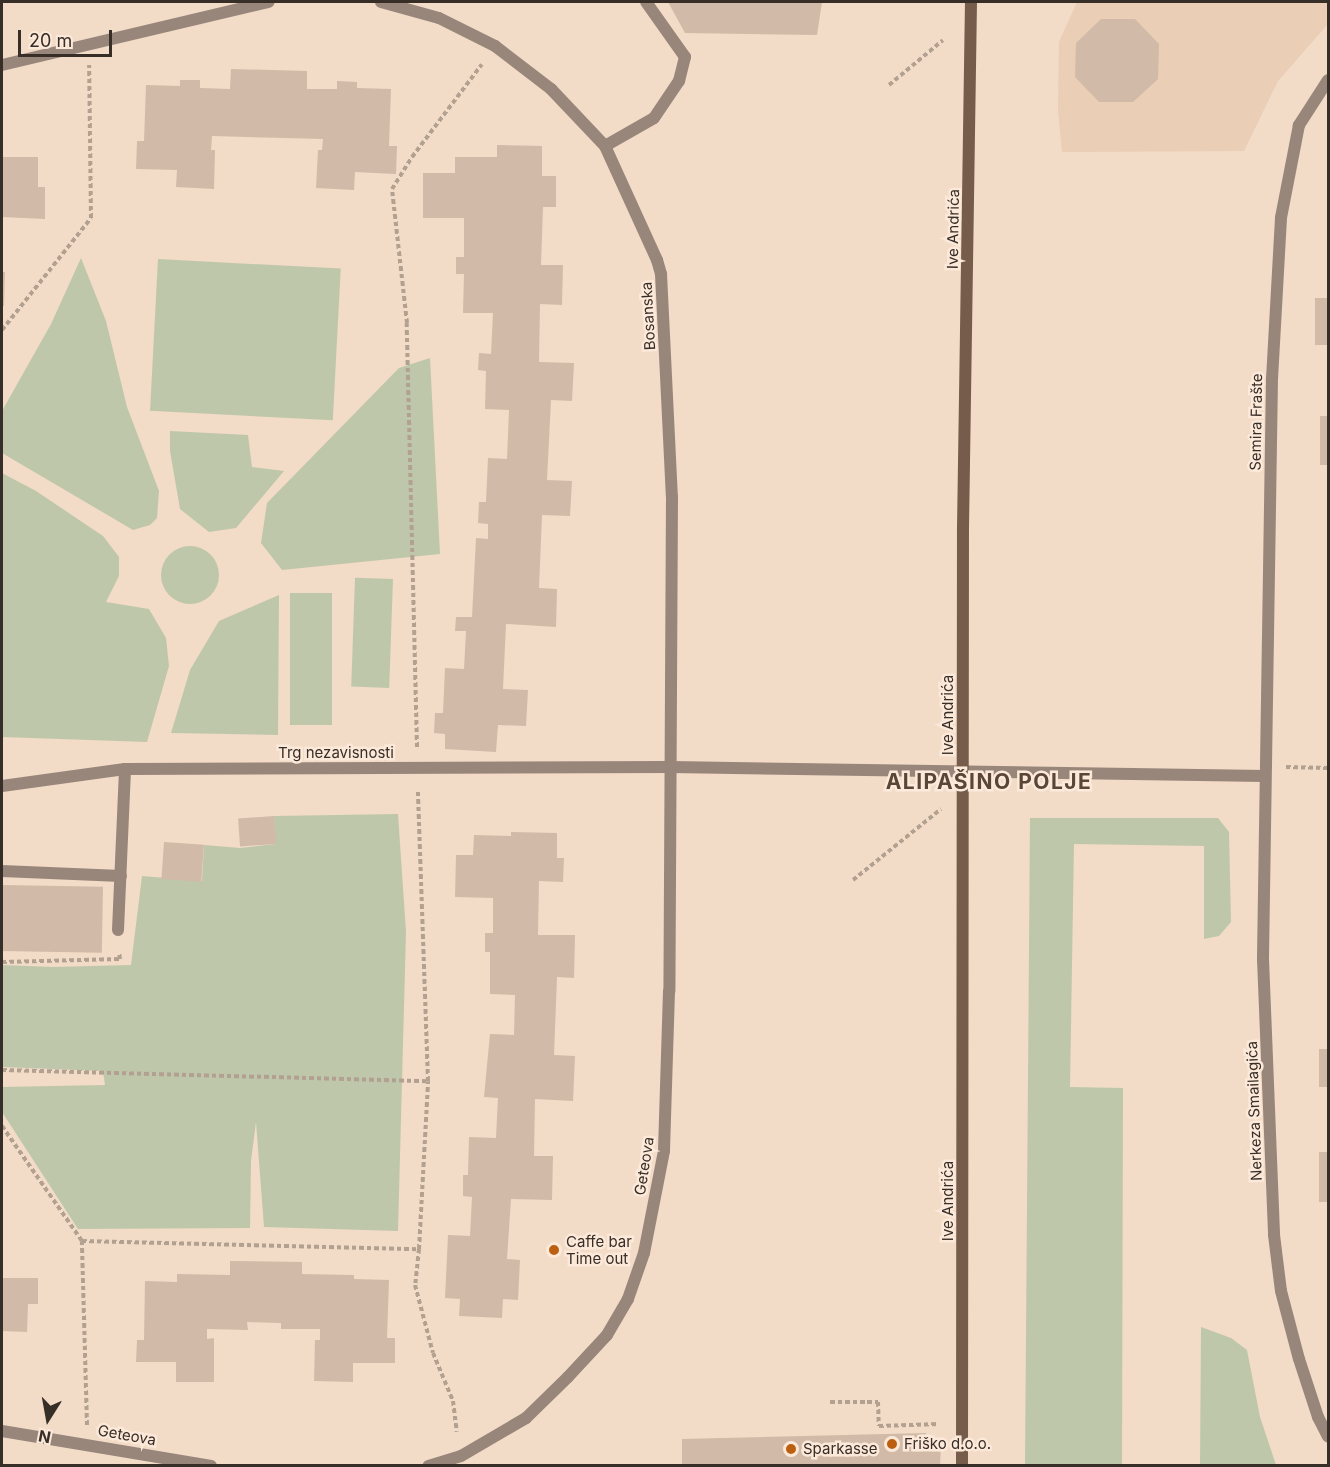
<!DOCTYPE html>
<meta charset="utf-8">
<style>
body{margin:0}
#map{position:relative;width:1330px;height:1467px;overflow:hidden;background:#f2dbc7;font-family:Inter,sans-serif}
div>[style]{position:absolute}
.built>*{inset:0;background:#eaceb5}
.green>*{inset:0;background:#bfc7aa;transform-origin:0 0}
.round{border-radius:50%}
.building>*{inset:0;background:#d1baa7;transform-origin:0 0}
.path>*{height:4px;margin-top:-2px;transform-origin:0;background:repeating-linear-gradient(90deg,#b2a090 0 4.5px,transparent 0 7.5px)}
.service>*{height:12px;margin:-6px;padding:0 6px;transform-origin:6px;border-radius:6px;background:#99867b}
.minor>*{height:12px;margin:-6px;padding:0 6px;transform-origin:6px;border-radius:6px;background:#99867b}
.secondary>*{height:12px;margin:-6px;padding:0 6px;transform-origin:6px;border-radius:6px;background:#765c4b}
.dots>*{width:16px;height:16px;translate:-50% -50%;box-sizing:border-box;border:3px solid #fce9d9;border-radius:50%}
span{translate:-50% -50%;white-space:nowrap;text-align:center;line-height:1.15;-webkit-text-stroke:5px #fce9d9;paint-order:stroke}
.street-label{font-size:15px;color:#372e27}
.poi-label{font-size:15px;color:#372e27}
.left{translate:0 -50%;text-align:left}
.district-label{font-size:21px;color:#594636;font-weight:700;letter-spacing:1.5px}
.frame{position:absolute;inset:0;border:3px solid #372e27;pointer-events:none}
.north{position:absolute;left:18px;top:1389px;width:60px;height:60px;-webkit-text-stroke:4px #fce9d9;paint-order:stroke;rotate:191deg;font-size:16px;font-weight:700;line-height:24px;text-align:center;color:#372e27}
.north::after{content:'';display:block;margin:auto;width:21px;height:27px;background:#372e27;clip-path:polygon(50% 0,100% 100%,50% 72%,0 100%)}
.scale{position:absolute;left:18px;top:30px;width:94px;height:27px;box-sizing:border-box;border:3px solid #372e27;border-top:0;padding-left:8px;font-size:18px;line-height:21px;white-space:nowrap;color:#372e27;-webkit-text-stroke:4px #fce9d9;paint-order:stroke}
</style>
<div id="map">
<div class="built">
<i style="clip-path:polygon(1077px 2px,1328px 2px,1328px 24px,1278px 81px,1244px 151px,1062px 152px,1058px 110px,1059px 42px)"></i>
</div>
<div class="green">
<i style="clip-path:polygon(81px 258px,106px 321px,127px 407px,159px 491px,157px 518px,150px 525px,133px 530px,2px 453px,2px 411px,51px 324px)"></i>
<i style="left:158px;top:259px;width:183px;height:152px;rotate:3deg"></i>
<i style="clip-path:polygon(430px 358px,440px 554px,282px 570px,261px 543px,267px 503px,399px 368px)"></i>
<i style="clip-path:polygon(170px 431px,248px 435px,252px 467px,284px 471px,236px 528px,209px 532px,180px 509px,170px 451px)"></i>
<i style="clip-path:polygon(2px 473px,36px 491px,103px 536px,119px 557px,119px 576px,106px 602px,149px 609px,166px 638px,169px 666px,147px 742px,2px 737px)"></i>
<i class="round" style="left:161px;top:546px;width:58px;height:58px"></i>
<i style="left:393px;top:579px;width:109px;height:38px;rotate:92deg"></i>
<i style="left:332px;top:593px;width:132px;height:42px;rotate:90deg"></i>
<i style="clip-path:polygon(279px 595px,278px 735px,171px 733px,190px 670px,219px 621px)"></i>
<i style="clip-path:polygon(398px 814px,406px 932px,398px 1231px,264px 1227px,256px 1122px,251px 1161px,250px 1228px,78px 1229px,2px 1112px,2px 1087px,105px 1085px,103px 1071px,2px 1067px,2px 965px,53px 967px,131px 965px,142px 876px,202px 881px,204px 845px,240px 848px,275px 844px,274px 816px)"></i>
<i style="clip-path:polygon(1030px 818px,1218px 818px,1229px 832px,1231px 922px,1219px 936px,1204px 939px,1204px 846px,1074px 844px,1070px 1087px,1123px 1088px,1122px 1465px,1025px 1465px)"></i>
<i style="clip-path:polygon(1201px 1327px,1231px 1338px,1247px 1350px,1260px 1417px,1276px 1465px,1200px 1465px)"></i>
</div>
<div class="building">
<i style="clip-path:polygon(668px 2px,822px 2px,817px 35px,685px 33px)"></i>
<i style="clip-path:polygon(1101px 19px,1135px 19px,1159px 44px,1158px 79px,1133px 102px,1099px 102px,1075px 77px,1076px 43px)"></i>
<i style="clip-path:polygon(231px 69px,307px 71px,307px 89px,337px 89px,337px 81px,357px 82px,357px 88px,391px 89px,389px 146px,397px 146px,396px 174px,355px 172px,354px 190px,316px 188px,318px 150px,322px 150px,323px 139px,212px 136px,211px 150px,215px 150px,214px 189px,176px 187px,177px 170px,136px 169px,137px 141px,144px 141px,146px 85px,180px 86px,180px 80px,200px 80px,200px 88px,230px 89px)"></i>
<i style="clip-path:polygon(497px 145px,542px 146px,542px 176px,556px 176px,556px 207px,543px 207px,541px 265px,563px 265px,562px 305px,540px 304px,539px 362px,574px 363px,572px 401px,551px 400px,547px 480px,572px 481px,570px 516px,542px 515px,539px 588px,557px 589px,556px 627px,506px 624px,503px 689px,528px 690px,526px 726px,498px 725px,496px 752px,445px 749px,445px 734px,434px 733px,435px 713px,443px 713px,445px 668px,464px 669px,466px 631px,455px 631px,456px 617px,472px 617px,476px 538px,488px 539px,488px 524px,478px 523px,479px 502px,486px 502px,488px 458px,507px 459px,509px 410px,485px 409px,486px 371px,478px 370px,479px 353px,491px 354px,493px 313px,463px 313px,464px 274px,456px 274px,456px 257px,464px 257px,464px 218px,423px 218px,423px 173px,455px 173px,455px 157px,497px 157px)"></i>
<i style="clip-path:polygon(2px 157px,38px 157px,38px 187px,45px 187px,45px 219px,2px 217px)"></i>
<i style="clip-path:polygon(2px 272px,5px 272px,4px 306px,2px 306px)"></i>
<i style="left:1328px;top:298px;width:47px;height:13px;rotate:90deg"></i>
<i style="left:1320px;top:416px;width:8px;height:49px"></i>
<i style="left:274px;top:816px;width:28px;height:36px;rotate:86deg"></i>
<i style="clip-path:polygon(511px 832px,557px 833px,557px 858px,564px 858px,563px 882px,539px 881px,538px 935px,575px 935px,574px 978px,557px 977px,554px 1055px,575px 1056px,573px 1101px,535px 1099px,534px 1156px,553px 1156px,552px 1200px,511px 1199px,507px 1259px,520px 1260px,518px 1300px,503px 1299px,502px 1318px,459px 1316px,460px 1299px,445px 1298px,448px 1235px,470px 1236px,472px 1197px,463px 1196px,463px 1175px,468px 1175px,469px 1137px,496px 1138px,498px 1098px,484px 1097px,490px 1034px,514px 1035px,515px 995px,490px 994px,490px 952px,485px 952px,485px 933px,493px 933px,493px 898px,455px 897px,456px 855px,473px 855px,474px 835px,511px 836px)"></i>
<i style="left:164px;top:842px;width:40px;height:37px;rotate:4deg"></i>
<i style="left:2px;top:885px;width:101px;height:66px;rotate:1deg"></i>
<i style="left:1319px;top:1049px;width:9px;height:38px"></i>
<i style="left:1319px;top:1152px;width:9px;height:50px"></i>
<i style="clip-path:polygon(230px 1261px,302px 1262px,302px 1274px,354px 1275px,354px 1279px,389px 1280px,387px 1338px,395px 1338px,395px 1363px,353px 1363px,353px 1382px,314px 1381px,315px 1340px,320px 1340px,320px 1329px,281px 1329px,281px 1323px,247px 1322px,248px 1330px,207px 1329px,207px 1339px,214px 1338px,214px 1382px,176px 1382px,176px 1362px,136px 1362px,137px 1340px,144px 1340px,145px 1281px,177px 1282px,177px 1274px,230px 1275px)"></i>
<i style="clip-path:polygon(2px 1278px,38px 1278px,38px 1304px,28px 1304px,27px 1332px,2px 1331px)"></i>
<i style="clip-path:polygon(926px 1433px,926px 1443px,941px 1444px,940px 1466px,682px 1466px,682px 1439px)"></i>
</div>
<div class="path">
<i style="left:889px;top:85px;width:70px;rotate:-39.8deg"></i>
<i style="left:2px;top:330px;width:143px;rotate:-51.5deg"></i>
<i style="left:91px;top:218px;width:153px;rotate:-90.7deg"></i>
<i style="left:417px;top:747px;width:424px;rotate:-91.4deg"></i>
<i style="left:407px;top:323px;width:135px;rotate:-96.4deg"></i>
<i style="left:392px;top:189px;width:38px;rotate:-58deg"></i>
<i style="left:412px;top:157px;width:116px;rotate:-53deg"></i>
<i style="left:1286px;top:767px;width:42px;rotate:1.4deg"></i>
<i style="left:853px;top:880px;width:113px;rotate:-38.9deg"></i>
<i style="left:2px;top:962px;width:118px;rotate:-1.5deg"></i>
<i style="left:120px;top:959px;width:7px;rotate:-98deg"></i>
<i style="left:2px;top:1070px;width:426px;rotate:1.5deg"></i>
<i style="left:2px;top:1126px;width:140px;rotate:55.2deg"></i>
<i style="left:419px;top:1249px;width:36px;rotate:96deg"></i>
<i style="left:415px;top:1285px;width:70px;rotate:75.2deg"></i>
<i style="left:433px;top:1353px;width:52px;rotate:67.4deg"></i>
<i style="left:453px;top:1401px;width:31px;rotate:83deg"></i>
<i style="left:830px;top:1402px;width:48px"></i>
<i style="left:878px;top:1402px;width:24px;rotate:88deg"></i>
<i style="left:879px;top:1426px;width:60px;rotate:-1.9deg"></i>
<i style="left:87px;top:1425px;width:184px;rotate:-91.6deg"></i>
<i style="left:82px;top:1241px;width:337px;rotate:1.4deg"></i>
<i style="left:419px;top:1249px;width:168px;rotate:-86.9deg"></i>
<i style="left:428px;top:1081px;width:291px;rotate:-92deg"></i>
</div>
<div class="service">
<i style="left:605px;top:146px;width:56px;rotate:-29.7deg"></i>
<i style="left:654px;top:118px;width:45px;rotate:-56deg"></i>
<i style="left:679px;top:81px;width:25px;rotate:-76deg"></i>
<i style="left:685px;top:57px;width:67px;rotate:-125.3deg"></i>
<i style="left:2px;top:786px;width:124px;rotate:-7.9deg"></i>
<i style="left:125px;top:769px;width:546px;rotate:-0.21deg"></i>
<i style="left:2px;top:871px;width:119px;rotate:2.4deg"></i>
<i style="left:118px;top:930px;width:161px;rotate:-87.5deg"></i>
</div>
<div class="minor">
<i style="left:381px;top:2px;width:60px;rotate:15.4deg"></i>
<i style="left:439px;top:18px;width:63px;rotate:26.6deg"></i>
<i style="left:495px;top:46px;width:71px;rotate:37.5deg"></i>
<i style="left:551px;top:89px;width:79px;rotate:46.5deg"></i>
<i style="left:605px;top:146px;width:125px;rotate:65.5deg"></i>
<i style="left:657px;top:260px;width:15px;rotate:74deg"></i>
<i style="left:661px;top:274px;width:223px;rotate:87.2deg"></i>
<i style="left:672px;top:497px;width:494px;rotate:90.3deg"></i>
<i style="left:669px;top:991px;width:160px;rotate:91.8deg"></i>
<i style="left:664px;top:1151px;width:104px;rotate:101.1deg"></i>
<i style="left:644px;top:1253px;width:49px;rotate:109.2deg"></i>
<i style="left:628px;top:1299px;width:42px;rotate:120.3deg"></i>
<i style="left:607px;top:1335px;width:57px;rotate:132.9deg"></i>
<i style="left:568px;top:1377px;width:59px;rotate:135.7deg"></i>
<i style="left:526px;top:1418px;width:75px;rotate:149.7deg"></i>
<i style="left:461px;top:1456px;width:34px;rotate:163deg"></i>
<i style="left:2px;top:65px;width:274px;rotate:-13.3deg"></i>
<i style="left:1328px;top:80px;width:54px;rotate:122.8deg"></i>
<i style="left:1299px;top:125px;width:95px;rotate:101deg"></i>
<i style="left:1281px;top:218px;width:160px;rotate:93.2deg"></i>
<i style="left:1272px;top:378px;width:581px;rotate:90.89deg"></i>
<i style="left:1263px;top:959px;width:276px;rotate:87.7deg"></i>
<i style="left:1274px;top:1235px;width:56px;rotate:82.9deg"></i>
<i style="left:1281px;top:1291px;width:70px;rotate:75.2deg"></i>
<i style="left:1299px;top:1359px;width:61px;rotate:71.9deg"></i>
<i style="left:1318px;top:1417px;width:22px;rotate:63deg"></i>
<i style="left:671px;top:767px;width:594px;rotate:0.87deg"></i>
<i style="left:2px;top:1431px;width:212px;rotate:9.5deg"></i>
</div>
<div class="secondary">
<i style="left:962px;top:1466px;width:938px;rotate:-89.94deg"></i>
<i style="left:963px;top:528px;width:526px;rotate:-89.13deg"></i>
</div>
<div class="dots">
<i style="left:554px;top:1250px;background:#bd5f11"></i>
<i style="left:892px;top:1444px;background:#bd5f11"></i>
<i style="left:791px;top:1449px;background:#bd5f11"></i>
</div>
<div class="street-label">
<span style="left:953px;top:229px;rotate:-89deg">Ive Andrića</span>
<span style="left:648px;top:316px;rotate:-93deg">Bosanska</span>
<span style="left:1256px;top:422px;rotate:-89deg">Semira Frašte</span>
<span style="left:948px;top:715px;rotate:-90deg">Ive Andrića</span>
<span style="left:336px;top:753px">Trg nezavisnosti</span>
<span style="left:1254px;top:1111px;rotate:-92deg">Nerkeza Smailagića</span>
<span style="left:644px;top:1166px;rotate:-81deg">Geteova</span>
<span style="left:948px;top:1201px;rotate:-90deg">Ive Andrića</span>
<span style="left:127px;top:1435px;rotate:10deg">Geteova</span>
</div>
<div class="poi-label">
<span class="left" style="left:566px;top:1250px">Caffe bar<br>Time out</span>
<span class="left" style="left:904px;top:1444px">Friško d.o.o.</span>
<span class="left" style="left:803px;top:1449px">Sparkasse</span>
</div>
<div class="district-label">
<span style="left:989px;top:782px">ALIPAŠINO POLJE</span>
</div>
<div class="frame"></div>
<div class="north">N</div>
<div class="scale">20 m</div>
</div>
